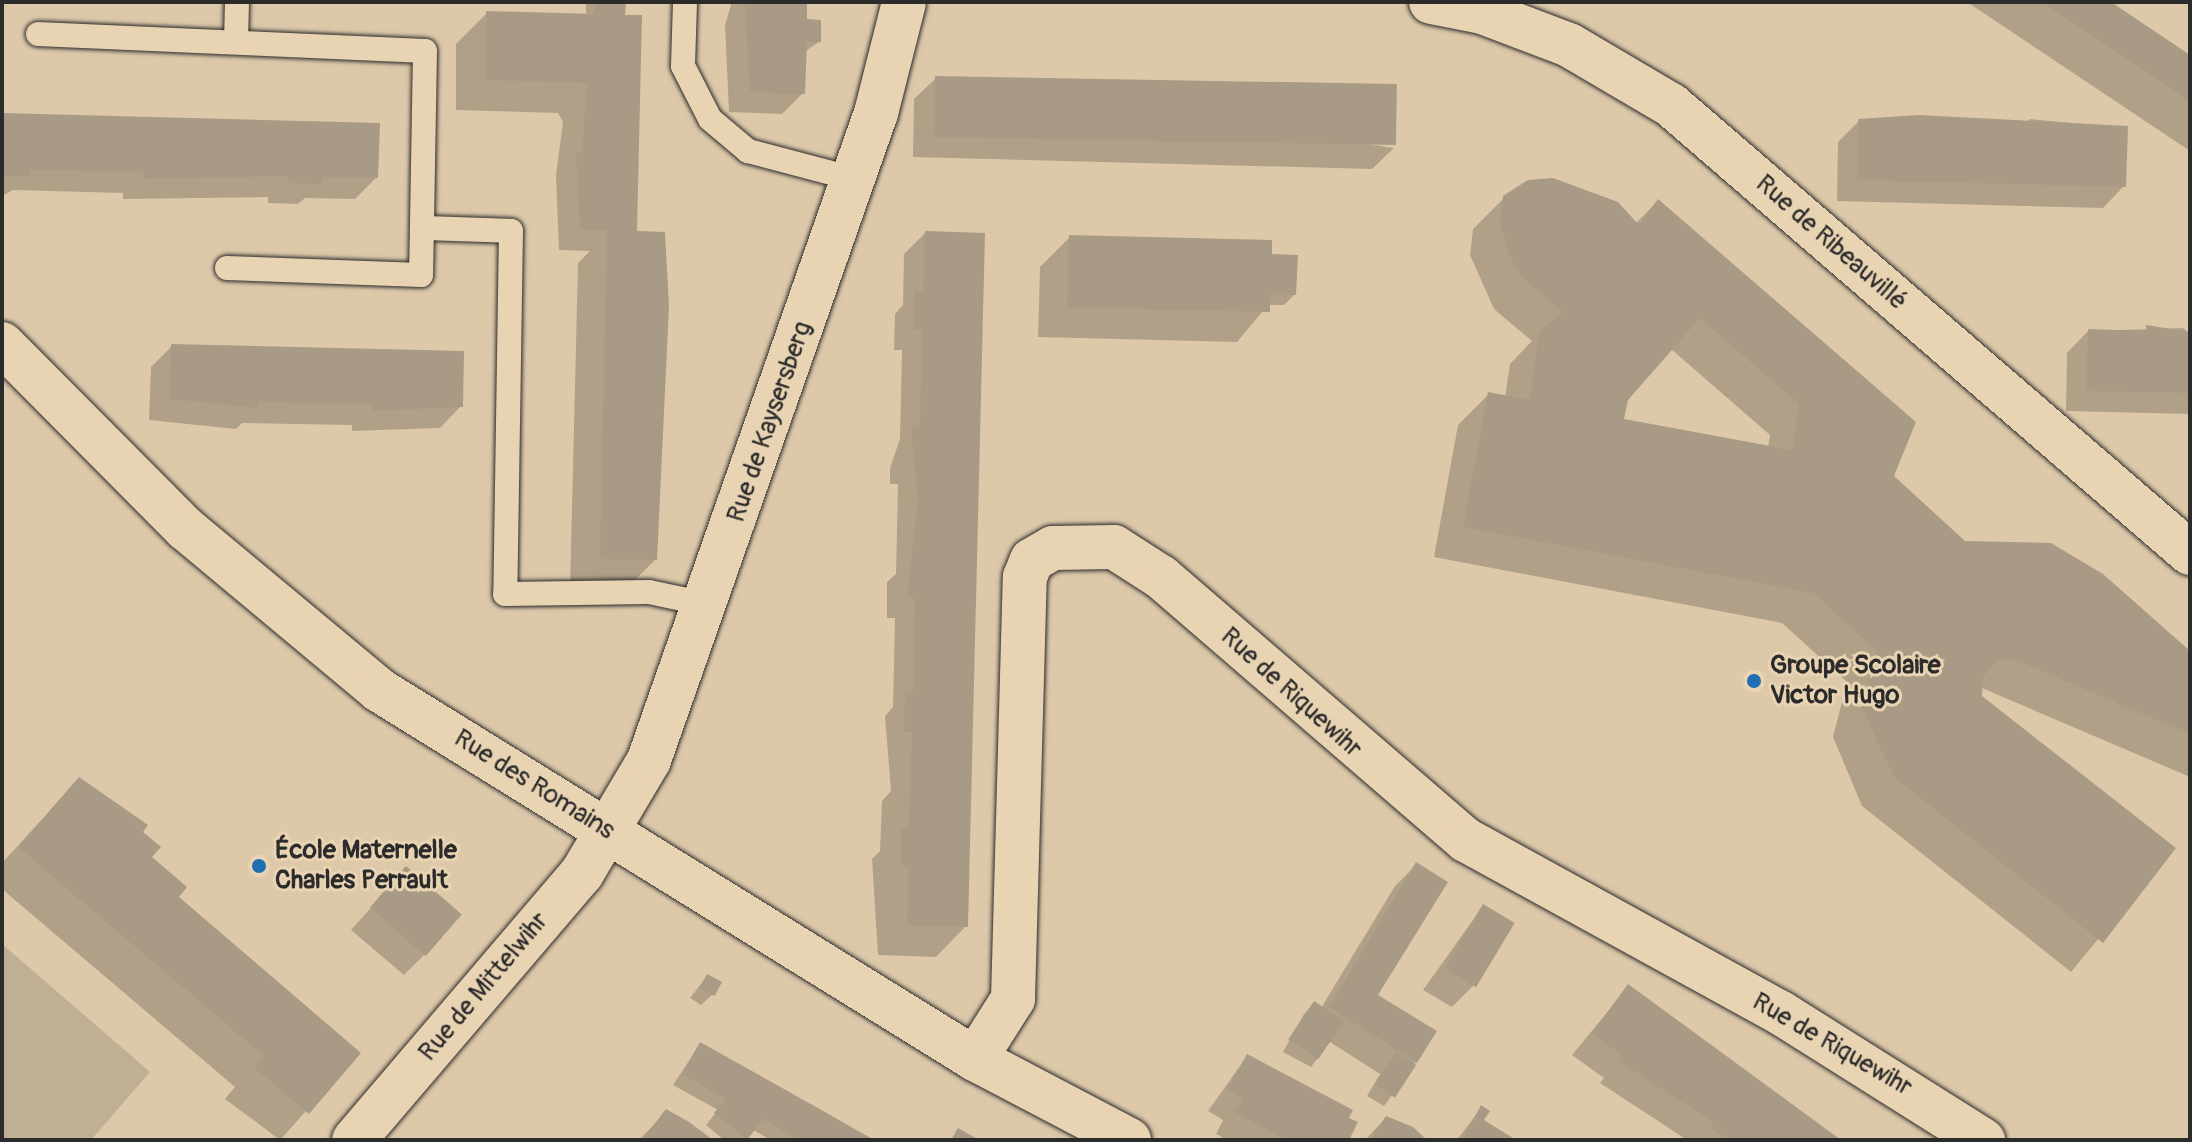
<!DOCTYPE html>
<meta charset="utf-8">
<style>
body{margin:0}
#map{position:relative;width:2192px;height:1142px;overflow:hidden;background:#ddc9aa;font-family:Pangolin,sans-serif}
div>[style]{position:absolute}
.green>*{inset:0;background:#bfaf95}
.shadow>*{inset:0;background:#0003}
.building>*{inset:0;background:#a89a84;transform-origin:0 0}
.roads{filter:drop-shadow(0 0 2px #2b2b2b) drop-shadow(0 0 2px #2b2b2b)}
.service>*{height:24px;margin:-12px;padding:0 12px;transform-origin:12px;border-radius:12px;background:#e8d3b2}
.minor>*{height:44px;margin:-22px;padding:0 22px;transform-origin:22px;border-radius:22px;background:#e8d3b2}
.secondary>*{height:44px;margin:-22px;padding:0 22px;transform-origin:22px;border-radius:22px;background:#e8d3b2}
.dots>*{width:22px;height:22px;translate:-50% -50%;box-sizing:border-box;border:4px solid #e8d3b2;border-radius:50%}
span{translate:-50% -50%;white-space:nowrap;text-align:center;line-height:1.15;-webkit-text-stroke:6px #e8d3b2;paint-order:stroke}
.street-label{font-size:26px;color:#2b2b2b}
.poi-label{font-size:26px;color:#2b2b2b;font-weight:700}
.left{translate:0 -50%;text-align:left}
.frame{position:absolute;inset:0;border:4px solid #2b2b2b;pointer-events:none}
</style>
<div id="map">
<div class="green">
<i style="clip-path:polygon(2px 944px,150px 1072px,91px 1140px,2px 1140px)"></i>
</div>
<div class="shadow">
<i style="clip-path:polygon(586px 2px,623px 2px,635px 233px,663px 234px,655px 560px,625px 590px,570px 589px,578px 263px,590px 251px,559px 250px,556px 175px,563px 122px,558px 113px,456px 110px,456px 44px,487px 13px,586px 16px)"></i>
<i style="clip-path:polygon(732px 2px,806px 2px,805px 21px,819px 42px,804px 52px,803px 93px,782px 114px,729px 112px,725px 25px)"></i>
<i style="clip-path:polygon(1967px 2px,2107px 2px,2190px 57px,2190px 151px)"></i>
<i style="clip-path:polygon(936px 78px,1394px 148px,1372px 169px,913px 157px,914px 99px)"></i>
<i style="clip-path:polygon(2px 115px,376px 178px,355px 199px,305px 198px,298px 204px,268px 203px,268px 197px,123px 199px,123px 193px,13px 190px,2px 196px)"></i>
<i style="clip-path:polygon(2030px 119px,2126px 128px,2124px 186px,2103px 208px,1837px 201px,1838px 142px,1859px 121px,2024px 126px)"></i>
<i style="clip-path:polygon(evenodd,1504px 198px,1635px 224px,1658px 201px,1892px 477px,1964px 543px,2190px 654px,2190px 777px,1982px 688px,1980px 696px,2173px 848px,2071px 972px,1862px 806px,1833px 737px,1847px 682px,1782px 623px,1434px 557px,1458px 425px,1489px 394px,1505px 398px,1510px 364px,1532px 341px,1494px 309px,1470px 255px,1473px 229px,1504px 198px,1671px 349px,1770px 435px,1768px 448px,1622px 420px,1626px 399px,1671px 349px)"></i>
<i style="clip-path:polygon(925px 233px,966px 926px,936px 957px,878px 955px,872px 859px,880px 851px,882px 801px,891px 791px,885px 716px,893px 707px,895px 618px,887px 618px,887px 582px,896px 574px,898px 484px,890px 484px,890px 468px,900px 439px,902px 350px,894px 350px,895px 314px,903px 305px,904px 254px)"></i>
<i style="clip-path:polygon(1070px 237px,1269px 259px,1294px 295px,1284px 305px,1268px 305px,1237px 342px,1038px 337px,1040px 267px)"></i>
<i style="clip-path:polygon(2183px 328px,2190px 334px,2190px 414px,2066px 411px,2067px 353px,2088px 331px)"></i>
<i style="clip-path:polygon(172px 346px,461px 406px,440px 428px,352px 431px,352px 425px,242px 423px,236px 429px,149px 420px,151px 367px)"></i>
<i style="clip-path:polygon(79px 779px,176px 897px,358px 1053px,280px 1140px,225px 1099px,235px 1087px,2px 889px,2px 863px)"></i>
<i style="clip-path:polygon(1416px 865px,1375px 996px,1416px 1062px,1384px 1106px,1367px 1096px,1380px 1074px,1330px 1042px,1311px 1067px,1283px 1052px,1304px 1014px,1315px 1004px,1321px 1008px,1395px 886px)"></i>
<i style="clip-path:polygon(406px 869px,425px 954px,404px 975px,351px 930px)"></i>
<i style="clip-path:polygon(1483px 906px,1473px 986px,1452px 1007px,1423px 990px)"></i>
<i style="clip-path:polygon(707px 976px,712px 995px,701px 1005px,690px 998px)"></i>
<i style="clip-path:polygon(1628px 987px,1838px 1140px,1687px 1140px,1600px 1083px,1604px 1078px,1572px 1055px)"></i>
<i style="clip-path:polygon(700px 1044px,873px 1140px,771px 1140px,753px 1130px,746px 1140px,724px 1140px,706px 1125px,718px 1110px,673px 1085px)"></i>
<i style="clip-path:polygon(1247px 1056px,1347px 1119px,1346px 1140px,1227px 1140px,1216px 1134px,1223px 1120px,1208px 1111px)"></i>
<i style="clip-path:polygon(1481px 1108px,1481px 1121px,1512px 1140px,1457px 1140px)"></i>
<i style="clip-path:polygon(666px 1112px,709px 1140px,639px 1140px)"></i>
<i style="clip-path:polygon(1386px 1118px,1423px 1140px,1365px 1140px)"></i>
</div>
<div class="building">
<i style="clip-path:polygon(595px 2px,626px 2px,625px 15px,642px 15px,637px 231px,665px 232px,669px 306px,657px 560px,600px 559px,607px 230px,580px 230px,576px 152px,582px 153px,587px 83px,486px 80px,486px 11px,595px 14px)"></i>
<i style="clip-path:polygon(745px 2px,807px 2px,807px 19px,821px 20px,821px 42px,807px 42px,805px 94px,750px 92px)"></i>
<i style="clip-path:polygon(2042px 2px,2111px 2px,2190px 55px,2190px 101px)"></i>
<i style="left:935px;top:76px;width:462px;height:61px;rotate:1deg"></i>
<i style="clip-path:polygon(2px 113px,380px 123px,378px 178px,321px 177px,321px 184px,288px 183px,288px 176px,143px 179px,143px 172px,30px 170px,30px 176px,2px 176px)"></i>
<i style="clip-path:polygon(1918px 115px,2128px 126px,2126px 187px,1857px 180px,1858px 119px)"></i>
<i style="clip-path:polygon(evenodd,1553px 178px,1618px 202px,1639px 225px,1658px 199px,1916px 422px,1894px 476px,1965px 541px,2051px 543px,2103px 574px,2190px 651px,2190px 734px,2014px 659px,1998px 659px,1983px 677px,1982px 696px,2176px 848px,2103px 943px,1893px 776px,1862px 706px,1877px 651px,1813px 593px,1463px 527px,1488px 392px,1530px 400px,1539px 331px,1563px 312px,1524px 279px,1509px 255px,1500px 223px,1503px 196px,1528px 180px,1553px 178px,1700px 318px,1799px 404px,1792px 450px,1624px 419px,1628px 400px,1700px 318px)"></i>
<i style="clip-path:polygon(925px 231px,985px 233px,968px 927px,907px 925px,909px 866px,901px 866px,901px 827px,909px 827px,912px 732px,904px 732px,905px 693px,913px 693px,915px 598px,907px 598px,918px 500px,911px 425px,920px 425px,922px 330px,914px 330px,914px 312px,915px 290px,923px 291px)"></i>
<i style="clip-path:polygon(1069px 235px,1272px 240px,1272px 254px,1298px 255px,1296px 295px,1270px 295px,1270px 312px,1067px 307px)"></i>
<i style="clip-path:polygon(2146px 325px,2190px 332px,2190px 393px,2086px 391px,2088px 329px,2146px 331px)"></i>
<i style="clip-path:polygon(171px 344px,464px 351px,463px 407px,373px 411px,373px 405px,259px 402px,259px 408px,170px 399px)"></i>
<i style="clip-path:polygon(79px 777px,148px 825px,143px 832px,161px 847px,152px 857px,187px 887px,179px 897px,361px 1053px,309px 1114px,254px 1068px,264px 1056px,18px 847px)"></i>
<i style="clip-path:polygon(1416px 862px,1448px 882px,1378px 995px,1437px 1031px,1417px 1063px,1329px 1007px)"></i>
<i style="left:406px;top:866px;width:74px;height:55px;rotate:41deg"></i>
<i style="left:1483px;top:904px;width:37px;height:75px;rotate:31deg"></i>
<i style="left:707px;top:974px;width:17px;height:16px;rotate:28deg"></i>
<i style="clip-path:polygon(1628px 984px,1766px 1085px,1841px 1140px,1727px 1140px,1710px 1127px,1714px 1123px,1619px 1061px,1623px 1056px,1592px 1033px)"></i>
<i style="left:1314px;top:1001px;width:36px;height:46px;rotate:34deg"></i>
<i style="clip-path:polygon(700px 1042px,825px 1112px,874px 1140px,799px 1140px,763px 1119px,747px 1140px,714px 1113px,726px 1099px,682px 1074px)"></i>
<i style="left:1396px;top:1052px;width:24px;height:39px;rotate:33deg"></i>
<i style="clip-path:polygon(1247px 1054px,1353px 1110px,1349px 1118px,1358px 1122px,1349px 1140px,1286px 1140px,1235px 1112px,1243px 1098px,1227px 1090px)"></i>
<i style="clip-path:polygon(1481px 1105px,1490px 1111px,1484px 1120px,1516px 1140px,1463px 1140px)"></i>
<i style="clip-path:polygon(666px 1109px,689px 1122px,713px 1140px,642px 1140px)"></i>
<i style="clip-path:polygon(1386px 1116px,1413px 1127px,1427px 1140px,1370px 1140px)"></i>
<i style="clip-path:polygon(958px 1128px,979px 1140px,951px 1140px)"></i>
</div>
<div class="roads">
<div class="service">
<i style="left:685px;top:2px;width:64px;rotate:91.8deg"></i>
<i style="left:683px;top:66px;width:59px;rotate:63deg"></i>
<i style="left:710px;top:119px;width:50px;rotate:40.1deg"></i>
<i style="left:748px;top:151px;width:110px;rotate:14.8deg"></i>
<i style="left:38px;top:34px;width:387px;rotate:2.5deg"></i>
<i style="left:425px;top:51px;width:177px;rotate:91deg"></i>
<i style="left:422px;top:228px;width:89px;rotate:1.9deg"></i>
<i style="left:511px;top:231px;width:363px;rotate:90.9deg"></i>
<i style="left:505px;top:594px;width:144px;rotate:-0.8deg"></i>
<i style="left:649px;top:592px;width:58px;rotate:11.9deg"></i>
<i style="left:236px;top:42px;width:40px;rotate:-88.6deg"></i>
<i style="left:227px;top:268px;width:194px;rotate:2.1deg"></i>
<i style="left:421px;top:275px;width:47px;rotate:-88.8deg"></i>
</div>
<div class="minor">
<i style="left:1431px;top:2px;width:52px;rotate:11.1deg"></i>
<i style="left:1482px;top:12px;width:93px;rotate:20.8deg"></i>
<i style="left:1569px;top:45px;width:118px;rotate:30.5deg"></i>
<i style="left:1671px;top:105px;width:686px;rotate:40.8deg"></i>
<i style="left:975px;top:1059px;width:71px;rotate:-57.7deg"></i>
<i style="left:1013px;top:999px;width:422px;rotate:-88.4deg"></i>
<i style="left:1025px;top:577px;width:18px;rotate:-68deg"></i>
<i style="left:1032px;top:560px;width:24px;rotate:-30deg"></i>
<i style="left:1053px;top:548px;width:61px;rotate:-0.9deg"></i>
<i style="left:1114px;top:547px;width:56px;rotate:32.6deg"></i>
<i style="left:1161px;top:577px;width:403px;rotate:40.8deg"></i>
<i style="left:1466px;top:840px;width:359px;rotate:28.8deg"></i>
<i style="left:1781px;top:1013px;width:239px;rotate:32.2deg"></i>
<i style="left:354px;top:1140px;width:351px;rotate:-49.5deg"></i>
<i style="left:582px;top:873px;width:131px;rotate:-59.3deg"></i>
<i style="left:649px;top:760px;width:686px;rotate:-70.67deg"></i>
<i style="left:876px;top:113px;width:114px;rotate:-75.8deg"></i>
</div>
<div class="secondary">
<i style="left:2px;top:344px;width:261px;rotate:45.2deg"></i>
<i style="left:186px;top:529px;width:251px;rotate:39.8deg"></i>
<i style="left:379px;top:690px;width:701px;rotate:31.76deg"></i>
<i style="left:975px;top:1059px;width:174px;rotate:27.7deg"></i>
</div>
</div>
<div class="dots">
<i style="left:1754px;top:681px;background:#1f6fb2"></i>
<i style="left:259px;top:866px;background:#1f6fb2"></i>
</div>
<div class="street-label">
<span style="left:1831px;top:243px;rotate:41deg">Rue de Ribeauvillé</span>
<span style="left:770px;top:422px;rotate:-71deg">Rue de Kaysersberg</span>
<span style="left:1291px;top:693px;rotate:42deg">Rue de Riquewihr</span>
<span style="left:534px;top:785px;rotate:32deg">Rue des Romains</span>
<span style="left:484px;top:987px;rotate:-50deg">Rue de Mittelwihr</span>
<span style="left:1832px;top:1045px;rotate:30deg">Rue de Riquewihr</span>
</div>
<div class="poi-label">
<span class="left" style="left:1770px;top:681px">Groupe Scolaire<br>Victor Hugo</span>
<span class="left" style="left:275px;top:866px">École Maternelle<br>Charles Perrault</span>
</div>
<div class="frame"></div>
</div>
